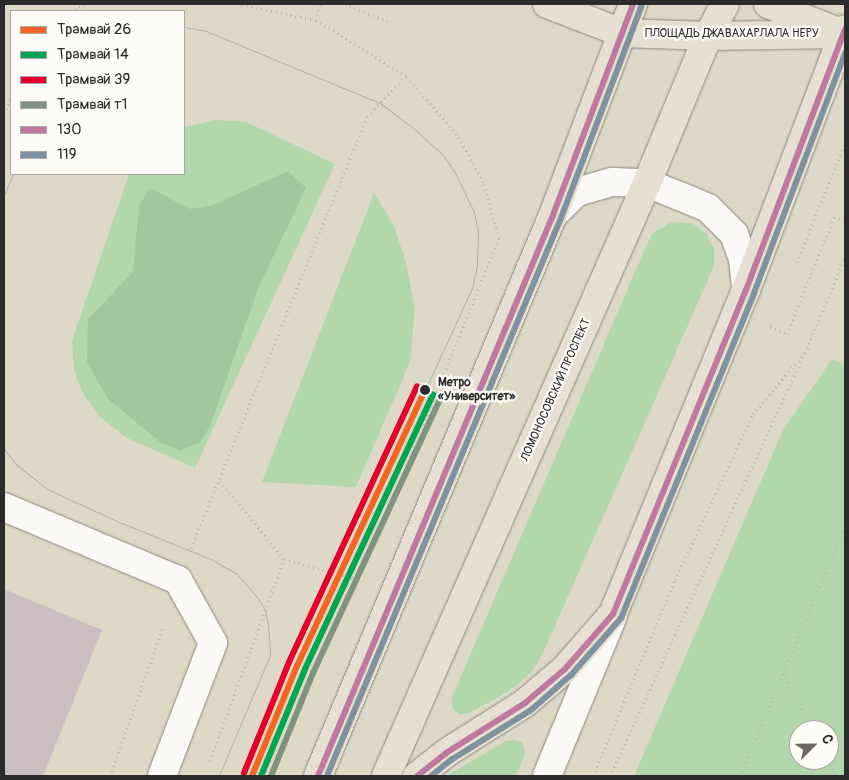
<!DOCTYPE html>
<meta charset="utf-8">
<style>
body{margin:0}
#map{position:relative;width:849px;height:780px;overflow:hidden;background:#ded9c6;font-family:Pangolin,sans-serif}
div>[style]{position:absolute}
.green>*{inset:0;background:#b1d7aa}
.forest>*{inset:0;background:#a2c69e}
.building>*{inset:0;background:#cbbec0}
.path>*{height:3px;margin-top:-1.5px;transform-origin:0;background:repeating-linear-gradient(90deg,#bbbab7 0 1px,transparent 0 5px)}
.roads{filter:drop-shadow(0 0 1px #8a887e) drop-shadow(0 0 1px #8a887e)}
.minor>*{height:28px;margin:-14px;padding:0 14px;transform-origin:14px;border-radius:14px;background:#faf9f6}
.major>*{height:28px;margin:-14px;padding:0 14px;transform-origin:14px;border-radius:14px;background:#e6e0d3}
.tram>*{height:1px;margin:-0.5px;padding:0 0.5px;transform-origin:0.5px;border-radius:0.5px;background:#b2b1ae}
.bus-1>*{height:6px;margin:-3px;padding:0 3px;transform-origin:3px;border-radius:3px;background:#bf79a0}
.bus-2>*{height:6px;margin:-3px;padding:0 3px;transform-origin:3px;border-radius:3px;background:#7e92a0}
.tram-1>*{height:6px;margin:-3px;padding:0 3px;transform-origin:3px;border-radius:3px;background:#f26522}
.tram-2>*{height:6px;margin:-3px;padding:0 3px;transform-origin:3px;border-radius:3px;background:#00a651}
.tram-3>*{height:6px;margin:-3px;padding:0 3px;transform-origin:3px;border-radius:3px;background:#e4002b}
.tram-4>*{height:6px;margin:-3px;padding:0 3px;transform-origin:3px;border-radius:3px;background:#829281}
.dots>*{width:14px;height:14px;translate:-50% -50%;box-sizing:border-box;border:2px solid #fdfcf7;border-radius:50%}
span{translate:-50% -50%;white-space:nowrap;text-align:center;line-height:1.15;-webkit-text-stroke:4.5px #fdfcf7;paint-order:stroke}
.street-label{font-size:12px;color:#2b2b2b}
.stop-label{font-size:12px;color:#2b2b2b;font-weight:700}
.left{translate:0 -50%;text-align:left}
.frame{position:absolute;inset:0;border:5px solid #2b2b2b;pointer-events:none}
.legend{position:absolute;left:10px;top:10px;width:175px;height:165px;box-sizing:border-box;background:#fdfcf7;border:1px solid #a9a8a5;margin:0;padding:6px 9px;list-style:none;font-size:15px;color:#2b2b2b}
.legend li{display:flex;align-items:center;gap:10px;height:25px}
.legend b{width:25px;border:1px solid #a9a8a5}
.north{position:absolute;left:789px;top:720px;width:50px;height:50px;box-sizing:border-box;background:#fdfcf7;border:1px solid #a9a8a5;border-radius:50%;rotate:67deg;font-size:14px;font-weight:700;line-height:20px;text-align:center;color:#2b2b2b}
.north::after{content:'';display:block;margin:auto;width:18px;height:22px;background:#6a6861;clip-path:polygon(50% 0,100% 100%,50% 72%,0 100%)}
</style>
<div id="map">
<div class="green">
<i style="clip-path:polygon(216px 120px,246px 122px,335px 164px,195px 468px,127px 438px,100px 417px,84px 395px,78px 382px,74px 369px,72px 341px,129px 174px,184px 174px,184px 127px)"></i>
<i style="clip-path:polygon(374px 193px,393px 224px,405px 259px,415px 309px,410px 362px,356px 487px,262px 482px)"></i>
<i style="clip-path:polygon(671px 222px,692px 223px,707px 234px,714px 248px,714px 266px,707px 282px,543px 653px,532px 672px,516px 686px,499px 697px,467px 714px,459px 714px,452px 707px,452px 697px,644px 251px,652px 234px)"></i>
<i style="clip-path:polygon(evenodd,832px 359px,845px 365px,845px 776px,634px 776px,783px 430px,832px 359px,799px 730px,829px 730px,829px 760px,799px 760px,799px 730px)"></i>
<i style="clip-path:polygon(516px 740px,523px 743px,525px 754px,516px 776px,446px 776px,506px 741px)"></i>
</div>
<div class="forest">
<i style="clip-path:polygon(288px 171px,306px 188px,259px 286px,210px 426px,200px 442px,180px 451px,160px 442px,108px 399px,87px 362px,88px 319px,133px 272px,139px 206px,150px 188px,190px 209px,213px 205px)"></i>
</div>
<div class="building">
<i style="clip-path:polygon(4px 589px,102px 630px,43px 776px,4px 776px)"></i>
</div>
<div class="path">
<i style="left:345px;top:4px;width:48px;rotate:22.2deg"></i>
<i style="left:70px;top:11px;width:17px;rotate:-24deg"></i>
<i style="left:316px;top:20px;width:17px;rotate:-73deg"></i>
<i style="left:4px;top:114px;width:17px;rotate:-66deg"></i>
<i style="left:797px;top:262px;width:128px;rotate:-68deg"></i>
<i style="left:771px;top:325px;width:2px;rotate:117deg"></i>
<i style="left:770px;top:327px;width:18px;rotate:22deg"></i>
<i style="left:787px;top:334px;width:126px;rotate:-68.1deg"></i>
<i style="left:834px;top:217px;width:12px;rotate:20deg"></i>
<i style="left:405px;top:471px;width:251px;rotate:-68deg"></i>
<i style="left:499px;top:238px;width:58px;rotate:-105.9deg"></i>
<i style="left:483px;top:182px;width:55px;rotate:-118.4deg"></i>
<i style="left:457px;top:134px;width:77px;rotate:-131.3deg"></i>
<i style="left:191px;top:548px;width:466px;rotate:-67.8deg"></i>
<i style="left:367px;top:116px;width:56px;rotate:-45.7deg"></i>
<i style="left:406px;top:76px;width:106px;rotate:-148.1deg"></i>
<i style="left:316px;top:20px;width:79px;rotate:-168.3deg"></i>
<i style="left:284px;top:559px;width:80px;rotate:15.3deg"></i>
<i style="left:783px;top:673px;width:64px;rotate:63deg"></i>
<i style="left:828px;top:760px;width:18px;rotate:63deg"></i>
<i style="left:210px;top:761px;width:215px;rotate:-69.9deg"></i>
<i style="left:284px;top:559px;width:102px;rotate:-129.4deg"></i>
<i style="left:110px;top:776px;width:158px;rotate:-70.4deg"></i>
<i style="left:593px;top:776px;width:212px;rotate:-67.3deg"></i>
<i style="left:675px;top:580px;width:183px;rotate:-64.8deg"></i>
<i style="left:753px;top:414px;width:76px;rotate:-49.8deg"></i>
<i style="left:610px;top:776px;width:466px;rotate:-65.3deg"></i>
<i style="left:805px;top:353px;width:104px;rotate:-67.4deg"></i>
<i style="left:740px;top:776px;width:271px;rotate:-67.2deg"></i>
</div>
<div class="roads">
<div class="minor">
<i style="left:553px;top:215px;width:33px;rotate:-44deg"></i>
<i style="left:577px;top:192px;width:37px;rotate:-16deg"></i>
<i style="left:613px;top:182px;width:34px;rotate:2deg"></i>
<i style="left:647px;top:183px;width:38px;rotate:22deg"></i>
<i style="left:682px;top:197px;width:28px;rotate:23deg"></i>
<i style="left:708px;top:208px;width:37px;rotate:45deg"></i>
<i style="left:734px;top:234px;width:27px;rotate:70deg"></i>
<i style="left:743px;top:259px;width:31px;rotate:84deg"></i>
<i style="left:4px;top:507px;width:189px;rotate:22.8deg"></i>
<i style="left:178px;top:580px;width:72px;rotate:60.9deg"></i>
<i style="left:213px;top:643px;width:142px;rotate:111deg"></i>
<i style="left:547px;top:776px;width:171px;rotate:-67.6deg"></i>
</div>
<div class="major">
<i style="left:547px;top:4px;width:80px;rotate:21.1deg"></i>
<i style="left:622px;top:33px;width:86px;rotate:2deg"></i>
<i style="left:708px;top:36px;width:135px;rotate:-0.8deg"></i>
<i style="left:768px;top:4px;width:68px;rotate:21.6deg"></i>
<i style="left:318px;top:776px;width:608px;rotate:-67.27deg"></i>
<i style="left:553px;top:215px;width:226px;rotate:-69.2deg"></i>
<i style="left:386px;top:776px;width:648px;rotate:-66.24deg"></i>
<i style="left:647px;top:183px;width:159px;rotate:-67.5deg"></i>
<i style="left:708px;top:36px;width:36px;rotate:-62deg"></i>
<i style="left:417px;top:776px;width:37px;rotate:-38deg"></i>
<i style="left:446px;top:753px;width:93px;rotate:-32.3deg"></i>
<i style="left:525px;top:703px;width:52px;rotate:-40.4deg"></i>
<i style="left:565px;top:669px;width:73px;rotate:-48.9deg"></i>
<i style="left:613px;top:614px;width:350px;rotate:-67.7deg"></i>
<i style="left:746px;top:290px;width:279px;rotate:-69.2deg"></i>
</div>
</div>
<div class="tram">
<i style="left:184px;top:27px;width:22px;rotate:10deg"></i>
<i style="left:206px;top:31px;width:188px;rotate:22.5deg"></i>
<i style="left:380px;top:103px;width:40px;rotate:37deg"></i>
<i style="left:412px;top:127px;width:42px;rotate:42.1deg"></i>
<i style="left:443px;top:155px;width:22px;rotate:56deg"></i>
<i style="left:455px;top:173px;width:43px;rotate:64deg"></i>
<i style="left:474px;top:212px;width:21px;rotate:79deg"></i>
<i style="left:478px;top:233px;width:33px;rotate:92deg"></i>
<i style="left:477px;top:266px;width:23px;rotate:103deg"></i>
<i style="left:472px;top:288px;width:112px;rotate:114.7deg"></i>
<i style="left:4px;top:195px;width:23px;rotate:-67deg"></i>
<i style="left:4px;top:449px;width:22px;rotate:51deg"></i>
<i style="left:18px;top:466px;width:37px;rotate:38deg"></i>
<i style="left:47px;top:489px;width:79px;rotate:24.6deg"></i>
<i style="left:119px;top:522px;width:99px;rotate:21.9deg"></i>
<i style="left:211px;top:559px;width:30px;rotate:30deg"></i>
<i style="left:237px;top:574px;width:30px;rotate:49deg"></i>
<i style="left:257px;top:597px;width:15px;rotate:58deg"></i>
<i style="left:265px;top:610px;width:15px;rotate:79deg"></i>
<i style="left:268px;top:625px;width:30px;rotate:86deg"></i>
<i style="left:270px;top:655px;width:131px;rotate:112.9deg"></i>
</div>
<div class="bus-1">
<i style="left:318px;top:776px;width:608px;rotate:-67.27deg"></i>
<i style="left:553px;top:215px;width:226px;rotate:-69.2deg"></i>
<i style="left:417px;top:776px;width:37px;rotate:-38deg"></i>
<i style="left:446px;top:753px;width:93px;rotate:-32.3deg"></i>
<i style="left:525px;top:703px;width:52px;rotate:-40.4deg"></i>
<i style="left:565px;top:669px;width:73px;rotate:-48.9deg"></i>
<i style="left:613px;top:614px;width:350px;rotate:-67.7deg"></i>
<i style="left:746px;top:290px;width:279px;rotate:-69.2deg"></i>
</div>
<div class="bus-2">
<i style="left:327px;top:776px;width:605px;rotate:-67.25deg"></i>
<i style="left:561px;top:218px;width:226px;rotate:-69.2deg"></i>
<i style="left:431px;top:776px;width:26px;rotate:-39deg"></i>
<i style="left:451px;top:760px;width:94px;rotate:-32deg"></i>
<i style="left:531px;top:710px;width:53px;rotate:-41.2deg"></i>
<i style="left:571px;top:675px;width:76px;rotate:-48.7deg"></i>
<i style="left:621px;top:618px;width:351px;rotate:-67.7deg"></i>
<i style="left:754px;top:293px;width:257px;rotate:-69.2deg"></i>
</div>
<div class="tram-1">
<i style="left:252px;top:776px;width:119px;rotate:-67.8deg"></i>
<i style="left:297px;top:666px;width:304px;rotate:-65.1deg"></i>
</div>
<div class="tram-2">
<i style="left:261px;top:776px;width:116px;rotate:-67.6deg"></i>
<i style="left:305px;top:669px;width:303px;rotate:-65deg"></i>
</div>
<div class="tram-3">
<i style="left:244px;top:773px;width:120px;rotate:-67.9deg"></i>
<i style="left:289px;top:662px;width:304px;rotate:-65.1deg"></i>
</div>
<div class="tram-4">
<i style="left:271px;top:776px;width:111px;rotate:-67.8deg"></i>
<i style="left:313px;top:673px;width:304px;rotate:-65.1deg"></i>
</div>
<div class="dots">
<i style="left:425px;top:390px;background:#2b2b2b"></i>
</div>
<div class="street-label">
<span style="left:732px;top:34px">ПЛОЩАДЬ ДЖАВАХАРЛАЛА НЕРУ</span>
<span style="left:556px;top:390px;rotate:-66deg">ЛОМОНОСОВСКИЙ ПРОСПЕКТ</span>
</div>
<div class="stop-label">
<span class="left" style="left:438px;top:390px">Метро<br>«Университет»</span>
</div>
<div class="frame"></div>
<ul class="legend">
<li><b style="height:6px;background:#f26522"></b>Трамвай 26</li>
<li><b style="height:6px;background:#00a651"></b>Трамвай 14</li>
<li><b style="height:6px;background:#e4002b"></b>Трамвай 39</li>
<li><b style="height:6px;background:#829281"></b>Трамвай т1</li>
<li><b style="height:6px;background:#bf79a0"></b>130</li>
<li><b style="height:6px;background:#7e92a0"></b>119</li>
</ul>
<div class="north">С</div>
</div>
